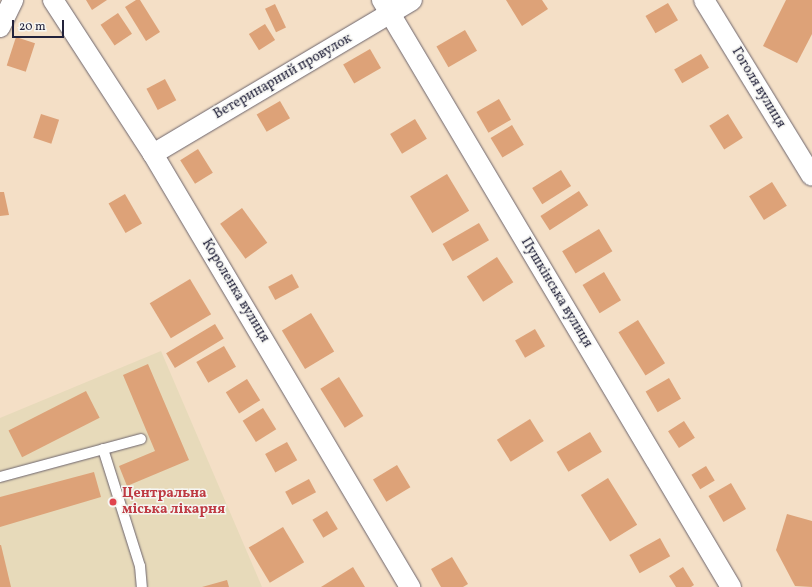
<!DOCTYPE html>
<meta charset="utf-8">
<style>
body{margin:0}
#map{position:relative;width:812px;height:587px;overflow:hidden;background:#f4dfc6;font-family:Vollkorn,serif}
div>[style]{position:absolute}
.built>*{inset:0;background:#e7daba}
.building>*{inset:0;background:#dda278;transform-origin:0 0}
.roads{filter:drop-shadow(0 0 1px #6c646c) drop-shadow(0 0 1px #6c646c)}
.service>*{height:10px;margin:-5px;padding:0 5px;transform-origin:5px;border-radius:5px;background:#fff}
.minor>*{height:20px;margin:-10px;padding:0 10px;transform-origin:10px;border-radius:10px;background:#fff}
.dots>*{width:11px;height:11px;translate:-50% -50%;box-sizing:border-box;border:2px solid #f6f6f2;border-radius:50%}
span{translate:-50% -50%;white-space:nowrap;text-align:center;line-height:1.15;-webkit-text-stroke:3px #f6f6f2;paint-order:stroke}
.street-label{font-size:14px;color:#22223b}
.health-label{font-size:14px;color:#be3a42;font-weight:700}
.left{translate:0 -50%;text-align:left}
.scale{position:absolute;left:12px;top:20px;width:52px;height:18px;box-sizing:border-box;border:2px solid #22223b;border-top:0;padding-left:5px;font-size:12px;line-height:14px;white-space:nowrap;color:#22223b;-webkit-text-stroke:3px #f6f6f2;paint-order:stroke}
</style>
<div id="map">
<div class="built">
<i style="clip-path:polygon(161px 351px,262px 587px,0 587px,0 418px)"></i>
</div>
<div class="building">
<i style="clip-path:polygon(86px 0,107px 0,92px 10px)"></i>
<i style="clip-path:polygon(136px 0,140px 0,160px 32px,146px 41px,125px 7px)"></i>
<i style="clip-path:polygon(506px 0,542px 0,548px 9px,522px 26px)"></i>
<i style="clip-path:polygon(786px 0,812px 0,812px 34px,797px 63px,763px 46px)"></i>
<i style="left:668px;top:3px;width:20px;height:26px;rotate:60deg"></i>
<i style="left:275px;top:4px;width:26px;height:11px;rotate:65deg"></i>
<i style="left:118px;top:13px;width:25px;height:21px;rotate:56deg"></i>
<i style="left:265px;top:24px;width:19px;height:19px;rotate:58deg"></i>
<i style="left:465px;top:30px;width:24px;height:33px;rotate:60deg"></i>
<i style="left:16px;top:37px;width:20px;height:30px;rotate:18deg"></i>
<i style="left:370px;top:49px;width:22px;height:31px;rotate:60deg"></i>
<i style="left:701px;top:54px;width:16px;height:31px;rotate:60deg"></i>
<i style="left:165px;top:79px;width:24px;height:21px;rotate:62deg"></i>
<i style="left:499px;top:99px;width:24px;height:26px;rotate:60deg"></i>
<i style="left:280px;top:101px;width:20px;height:27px;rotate:60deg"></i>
<i style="left:41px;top:114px;width:19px;height:25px;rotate:18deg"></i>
<i style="left:728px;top:114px;width:28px;height:22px;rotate:58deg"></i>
<i style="left:415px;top:119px;width:23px;height:29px;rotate:59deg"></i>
<i style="left:512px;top:125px;width:23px;height:25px;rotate:59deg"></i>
<i style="left:198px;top:149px;width:28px;height:21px;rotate:58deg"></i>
<i style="left:561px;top:170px;width:19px;height:34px;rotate:58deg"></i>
<i style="left:447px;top:174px;width:43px;height:43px;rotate:59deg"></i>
<i style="left:772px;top:182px;width:28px;height:27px;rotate:58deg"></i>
<i style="left:579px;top:191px;width:17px;height:46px;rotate:57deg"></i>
<i style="clip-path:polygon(0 192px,4px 192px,9px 215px,0 216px)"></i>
<i style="left:125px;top:194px;width:34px;height:19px;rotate:60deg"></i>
<i style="left:242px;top:208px;width:43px;height:27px;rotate:54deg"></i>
<i style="left:479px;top:223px;width:20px;height:42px;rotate:60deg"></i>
<i style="left:599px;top:229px;width:26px;height:43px;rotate:59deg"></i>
<i style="left:497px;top:257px;width:30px;height:36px;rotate:57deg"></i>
<i style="left:604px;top:272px;width:33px;height:25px;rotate:59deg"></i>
<i style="left:292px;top:274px;width:15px;height:27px;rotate:62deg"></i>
<i style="left:190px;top:279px;width:41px;height:47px;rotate:59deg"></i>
<i style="left:311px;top:313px;width:45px;height:34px;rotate:59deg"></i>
<i style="left:638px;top:320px;width:51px;height:23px;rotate:58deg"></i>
<i style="left:215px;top:324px;width:17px;height:57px;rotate:59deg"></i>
<i style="left:535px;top:329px;width:20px;height:23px;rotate:60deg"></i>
<i style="left:224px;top:346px;width:24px;height:32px;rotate:60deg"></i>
<i style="clip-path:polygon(148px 364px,189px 460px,127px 486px,119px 466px,155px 451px,123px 375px)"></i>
<i style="left:339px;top:377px;width:46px;height:22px;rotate:58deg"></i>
<i style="left:669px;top:378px;width:24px;height:27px;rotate:60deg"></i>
<i style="left:247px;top:379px;width:25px;height:25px;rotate:58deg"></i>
<i style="left:86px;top:391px;width:30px;height:87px;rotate:63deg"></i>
<i style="left:263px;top:408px;width:25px;height:24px;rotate:58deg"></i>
<i style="left:530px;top:419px;width:26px;height:39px;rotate:58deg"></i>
<i style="left:684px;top:421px;width:20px;height:19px;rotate:57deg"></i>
<i style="left:590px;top:432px;width:23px;height:39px;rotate:59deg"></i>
<i style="left:287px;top:442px;width:21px;height:25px;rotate:61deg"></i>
<i style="left:397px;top:465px;width:26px;height:28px;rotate:59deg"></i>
<i style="left:706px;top:466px;width:17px;height:17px;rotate:59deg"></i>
<i style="clip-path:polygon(94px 472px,101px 497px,0 527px,0 497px)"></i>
<i style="left:608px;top:478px;width:55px;height:32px;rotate:58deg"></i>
<i style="left:309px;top:479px;width:15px;height:27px;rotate:62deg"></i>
<i style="left:731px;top:483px;width:30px;height:26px;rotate:60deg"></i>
<i style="left:327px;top:511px;width:21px;height:17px;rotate:59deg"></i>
<i style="clip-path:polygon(787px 514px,812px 521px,812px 587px,795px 586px,776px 550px)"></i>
<i style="left:283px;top:527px;width:41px;height:40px;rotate:59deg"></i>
<i style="left:660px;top:538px;width:21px;height:35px;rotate:61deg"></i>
<i style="clip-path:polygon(0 545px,1px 545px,11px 587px,0 587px)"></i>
<i style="clip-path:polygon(452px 557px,468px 584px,463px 587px,441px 587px,431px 569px)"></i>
<i style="clip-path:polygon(353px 567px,365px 587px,321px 587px)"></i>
<i style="clip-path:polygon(683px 567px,694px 585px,691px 587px,676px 587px,669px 576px)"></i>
<i style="clip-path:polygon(227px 580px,229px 587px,202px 587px)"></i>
</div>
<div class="roads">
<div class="service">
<i style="left:103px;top:449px;width:123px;rotate:72.5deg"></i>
<i style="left:140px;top:566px;width:21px;rotate:85deg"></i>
<i style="left:0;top:477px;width:146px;rotate:-15.1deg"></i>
</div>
<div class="minor">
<i style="left:53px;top:0;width:184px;rotate:57deg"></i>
<i style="left:153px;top:154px;width:504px;rotate:59.31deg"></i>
<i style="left:382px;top:0;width:683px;rotate:59.27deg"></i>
<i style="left:704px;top:0;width:206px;rotate:58.5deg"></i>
<i style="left:0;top:27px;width:30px;rotate:-64deg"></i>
<i style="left:153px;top:154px;width:301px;rotate:-30.7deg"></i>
</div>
</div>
<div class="dots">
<i style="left:113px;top:502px;background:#e0444e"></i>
</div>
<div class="street-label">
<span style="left:283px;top:77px;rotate:-30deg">Ветеринарний провулок</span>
<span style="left:758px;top:88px;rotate:59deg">Гоголя вулиця</span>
<span style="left:235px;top:291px;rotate:59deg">Короленка вулиця</span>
<span style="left:556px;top:293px;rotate:59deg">Пушкінська вулиця</span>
</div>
<div class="health-label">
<span class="left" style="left:122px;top:502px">Центральна<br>міська лікарня</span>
</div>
<div class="scale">20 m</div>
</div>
